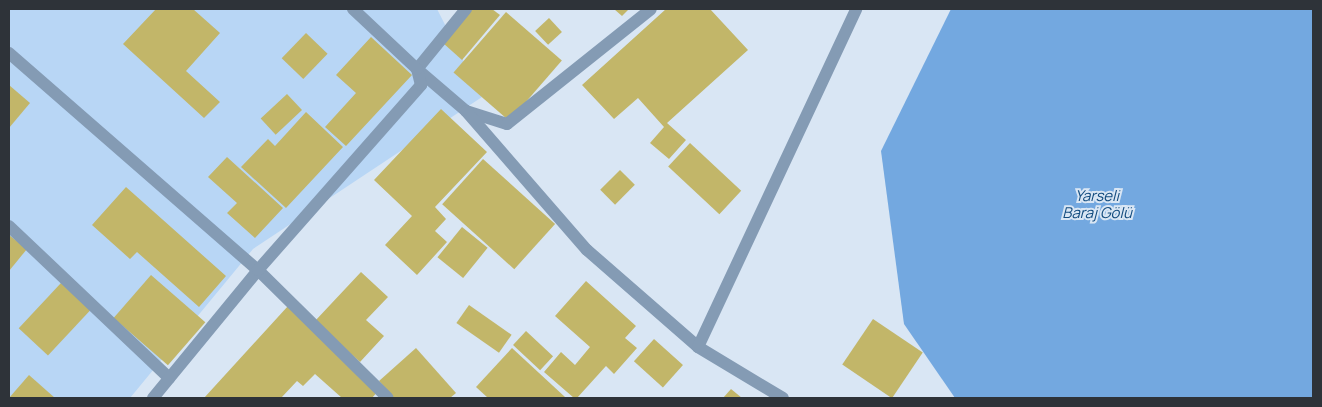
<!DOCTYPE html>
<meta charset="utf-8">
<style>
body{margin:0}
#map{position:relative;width:1322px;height:407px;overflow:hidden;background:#d9e6f4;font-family:Manrope,sans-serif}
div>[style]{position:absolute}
.green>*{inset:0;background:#b8d6f5}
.water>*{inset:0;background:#73a8e0}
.building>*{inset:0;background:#c2b669;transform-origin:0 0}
.minor>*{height:12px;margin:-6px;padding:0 6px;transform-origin:6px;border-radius:6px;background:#849bb4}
.tertiary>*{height:12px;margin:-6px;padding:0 6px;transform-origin:6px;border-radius:6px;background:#849bb4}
span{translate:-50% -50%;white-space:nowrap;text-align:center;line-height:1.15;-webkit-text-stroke:4px #d9e6f4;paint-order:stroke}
.water-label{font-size:15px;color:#134c7f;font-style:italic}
.frame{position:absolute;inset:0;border:10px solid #2e3339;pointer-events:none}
</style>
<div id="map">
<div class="green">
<i style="clip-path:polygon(9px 9px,437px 9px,482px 97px,253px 249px,130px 398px,9px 398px)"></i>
</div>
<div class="water">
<i style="clip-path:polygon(951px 9px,1313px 9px,1313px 398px,955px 398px,904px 324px,881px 151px)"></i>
</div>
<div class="building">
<i style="clip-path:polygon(156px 9px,193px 9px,220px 33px,186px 71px,220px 102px,204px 118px,123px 44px)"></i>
<i style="clip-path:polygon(472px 9px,492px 9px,500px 15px,462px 60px,443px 43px)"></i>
<i style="clip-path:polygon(614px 9px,629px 9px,622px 16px)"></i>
<i style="clip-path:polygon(666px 9px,710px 9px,748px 50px,667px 123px,686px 140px,669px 159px,650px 143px,664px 127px,638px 98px,614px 119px,582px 85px)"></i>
<i style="left:506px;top:12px;width:74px;height:80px;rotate:41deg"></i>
<i style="left:549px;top:18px;width:19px;height:19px;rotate:47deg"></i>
<i style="left:306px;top:33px;width:30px;height:35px;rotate:44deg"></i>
<i style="clip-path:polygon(371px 37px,412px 75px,346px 146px,325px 127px,356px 93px,336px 75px)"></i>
<i style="clip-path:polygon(9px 85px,30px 103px,9px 128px)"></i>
<i style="left:287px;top:94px;width:22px;height:36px;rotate:47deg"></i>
<i style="clip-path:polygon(441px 109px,487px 152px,435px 207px,446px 219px,435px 231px,447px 242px,417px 275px,385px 245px,412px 216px,374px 180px)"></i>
<i style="clip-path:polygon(306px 112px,343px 147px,286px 208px,241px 167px,268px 139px,275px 146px)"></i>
<i style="left:690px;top:143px;width:70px;height:32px;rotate:43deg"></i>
<i style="clip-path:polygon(227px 157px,283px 208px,255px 238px,227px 213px,237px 203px,208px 177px)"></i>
<i style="left:483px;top:159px;width:97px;height:61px;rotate:42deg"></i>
<i style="left:620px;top:170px;width:21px;height:28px;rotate:45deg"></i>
<i style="clip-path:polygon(126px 187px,226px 276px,199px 307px,137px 252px,130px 259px,92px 225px)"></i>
<i style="left:462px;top:227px;width:33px;height:39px;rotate:39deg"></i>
<i style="clip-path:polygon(9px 235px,27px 249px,9px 271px)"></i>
<i style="clip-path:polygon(361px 272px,388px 297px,366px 320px,384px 336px,360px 362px,315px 321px)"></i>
<i style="left:151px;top:275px;width:72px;height:57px;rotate:41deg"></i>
<i style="clip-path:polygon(586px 281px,636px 326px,625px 338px,637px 348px,614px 374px,606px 366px,577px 398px,574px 398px,544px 372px,561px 352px,575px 365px,590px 347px,555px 316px)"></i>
<i style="left:61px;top:283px;width:40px;height:62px;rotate:43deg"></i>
<i style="left:469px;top:305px;width:52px;height:22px;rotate:35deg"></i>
<i style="clip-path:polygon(288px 306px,379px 390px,372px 398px,342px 398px,315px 374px,303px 386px,297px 381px,281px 398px,204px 398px)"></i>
<i style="left:873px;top:319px;width:60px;height:55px;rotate:34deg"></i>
<i style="left:526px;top:331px;width:37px;height:19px;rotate:43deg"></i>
<i style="left:654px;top:339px;width:39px;height:30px;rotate:42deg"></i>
<i style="clip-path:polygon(416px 348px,456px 393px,450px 398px,394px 398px,379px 381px)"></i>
<i style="clip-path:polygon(512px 348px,565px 397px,564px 398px,488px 398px,476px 387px)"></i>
<i style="clip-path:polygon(29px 375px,55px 398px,9px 398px)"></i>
<i style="clip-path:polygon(731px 389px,742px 398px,723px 398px)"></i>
</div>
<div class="minor">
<i style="left:466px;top:9px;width:77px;rotate:129.2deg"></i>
<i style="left:417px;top:69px;width:65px;rotate:40.6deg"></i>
<i style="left:466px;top:111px;width:43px;rotate:17.6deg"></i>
<i style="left:507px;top:124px;width:184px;rotate:-38.6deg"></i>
<i style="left:9px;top:53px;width:330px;rotate:41.1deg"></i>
<i style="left:258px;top:270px;width:182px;rotate:44.6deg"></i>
<i style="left:466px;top:111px;width:184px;rotate:49deg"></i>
<i style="left:587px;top:250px;width:147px;rotate:41.1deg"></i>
<i style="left:698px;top:347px;width:99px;rotate:31deg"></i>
<i style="left:9px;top:226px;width:221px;rotate:43.5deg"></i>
<i style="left:698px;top:347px;width:373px;rotate:-64.9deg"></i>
</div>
<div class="tertiary">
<i style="left:153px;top:398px;width:166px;rotate:-50.6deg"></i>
<i style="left:258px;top:270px;width:247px;rotate:-48.6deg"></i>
<i style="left:421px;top:85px;width:16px;rotate:-104deg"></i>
<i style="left:417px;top:69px;width:88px;rotate:-136.8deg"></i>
</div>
<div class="water-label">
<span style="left:1097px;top:204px">Yarseli<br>Baraj Gölü</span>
</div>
<div class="frame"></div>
</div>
